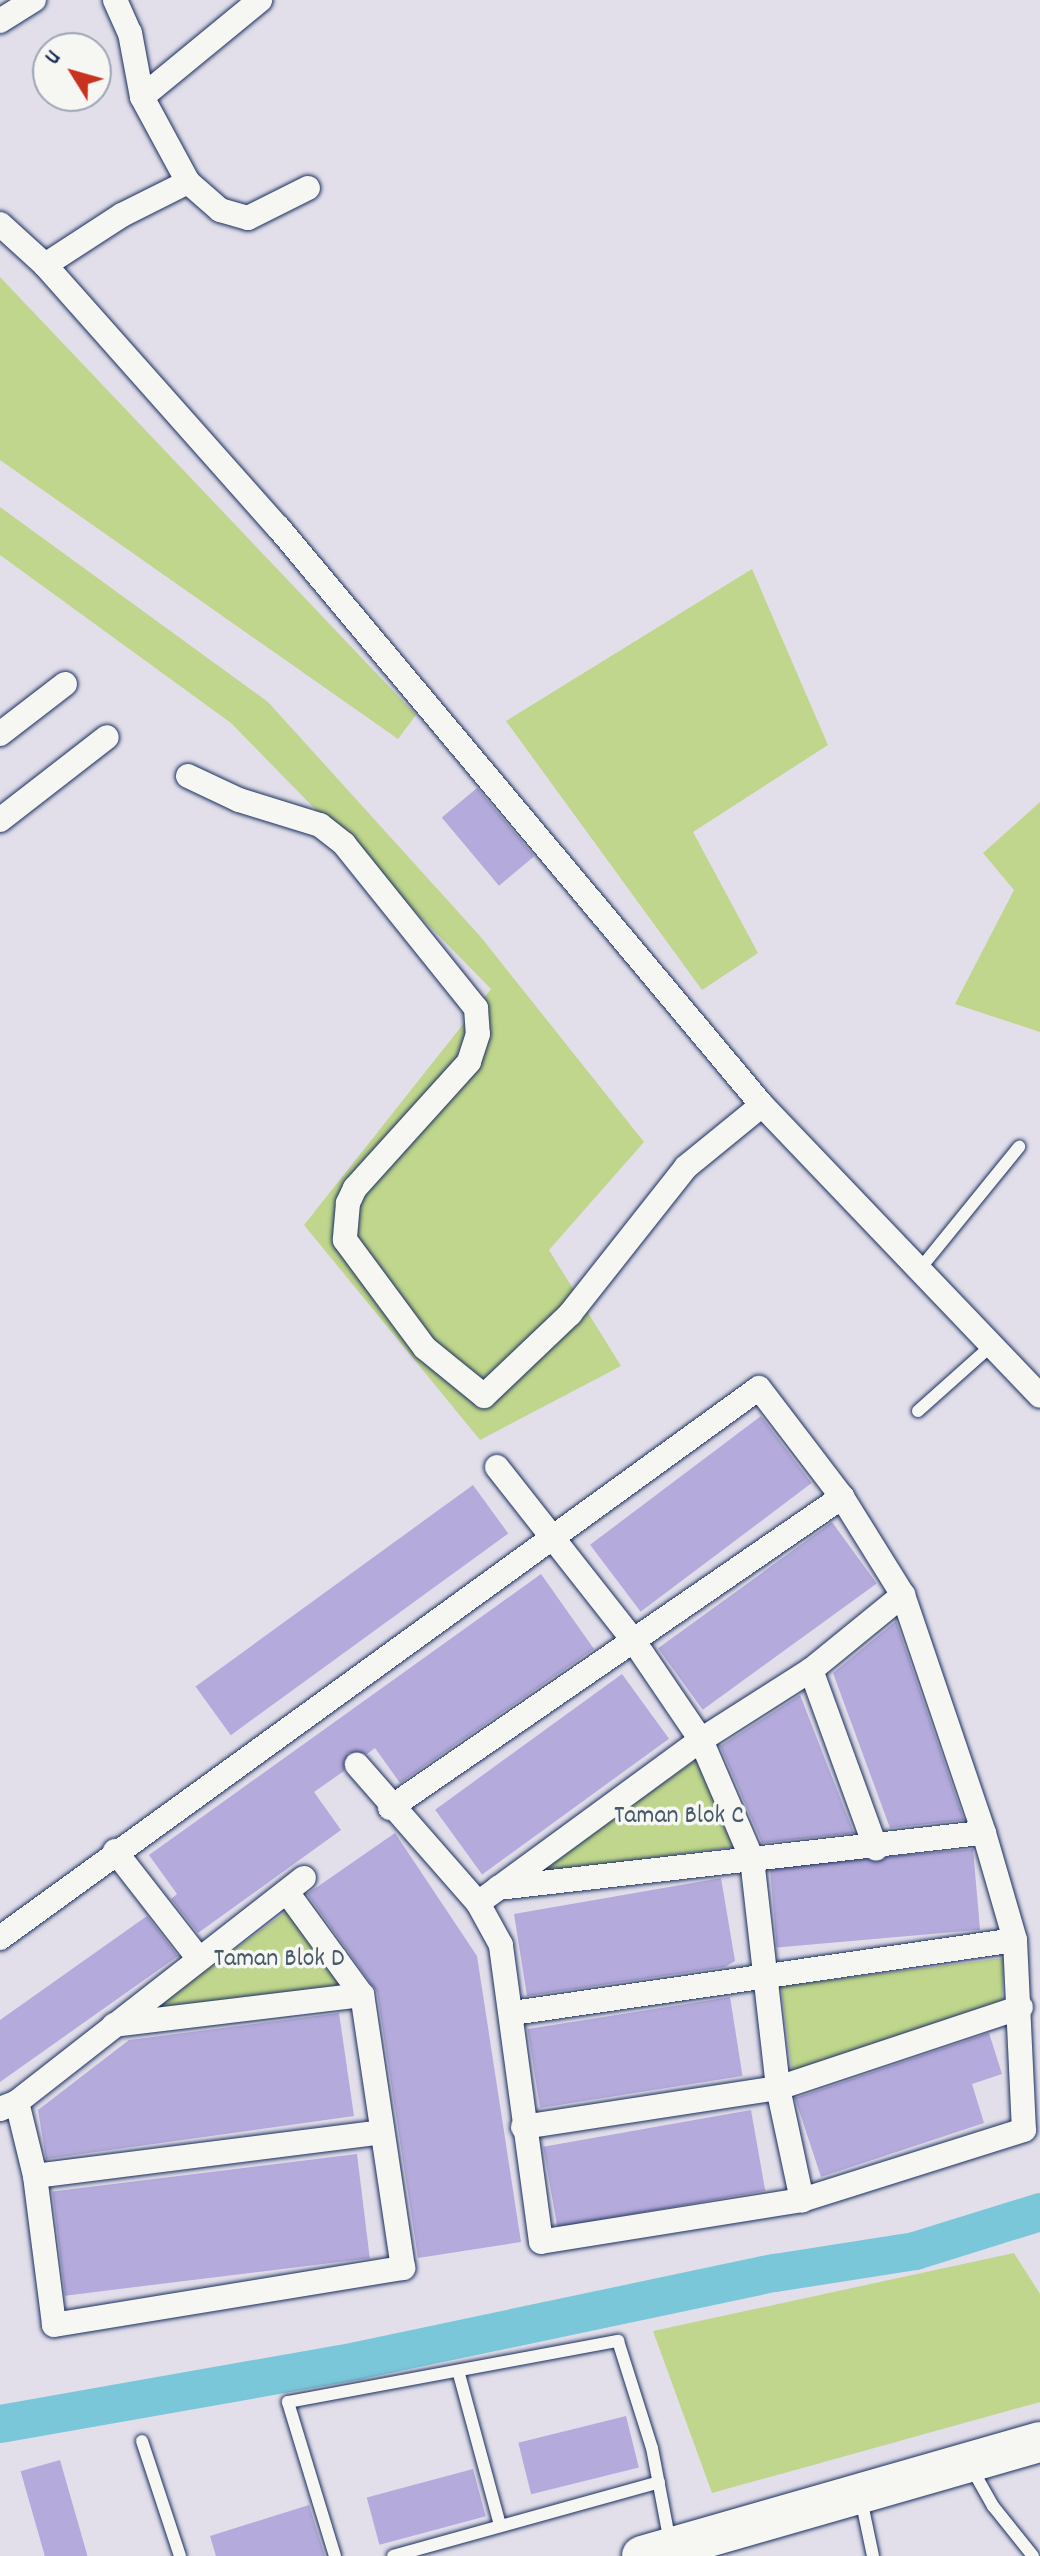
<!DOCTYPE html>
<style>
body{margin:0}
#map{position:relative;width:1040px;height:2556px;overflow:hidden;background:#e2dfeb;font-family:Dekko,sans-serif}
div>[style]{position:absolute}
.green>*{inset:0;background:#bfd68c}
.river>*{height:38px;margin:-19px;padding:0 19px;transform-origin:19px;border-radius:19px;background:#7ac7d9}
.building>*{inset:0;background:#b4aadb;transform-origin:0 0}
.roads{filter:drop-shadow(0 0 2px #1b2f5e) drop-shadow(0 0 2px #1b2f5e)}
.service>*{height:12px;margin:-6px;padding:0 6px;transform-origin:6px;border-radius:6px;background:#f6f6f2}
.minor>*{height:24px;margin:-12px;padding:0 12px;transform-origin:12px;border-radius:12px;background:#f6f6f2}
.trunk>*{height:40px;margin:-20px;padding:0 20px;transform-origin:20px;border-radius:20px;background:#f6f6f2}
span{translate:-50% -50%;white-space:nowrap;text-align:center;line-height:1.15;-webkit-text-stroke:7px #f6f6f2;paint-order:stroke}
.park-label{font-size:26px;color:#44596a}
.north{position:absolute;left:32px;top:32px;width:80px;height:80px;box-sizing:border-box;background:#f6f6f2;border:2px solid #9ea6b7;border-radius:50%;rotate:307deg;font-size:22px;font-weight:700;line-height:32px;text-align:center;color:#1b2f5e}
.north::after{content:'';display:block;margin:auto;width:28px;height:36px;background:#c8321e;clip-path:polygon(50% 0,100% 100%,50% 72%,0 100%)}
</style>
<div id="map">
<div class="green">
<i style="clip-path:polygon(0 277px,416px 715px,398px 739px,0 460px)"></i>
<i style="clip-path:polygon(0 507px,268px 702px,480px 936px,644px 1142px,549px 1250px,621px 1366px,480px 1440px,304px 1225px,491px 989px,231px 723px,0 555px)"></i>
<i style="clip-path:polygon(752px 569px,828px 745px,693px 832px,758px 953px,702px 990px,506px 721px)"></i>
<i style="clip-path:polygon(1040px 802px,1040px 1032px,955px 1004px,1014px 890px,983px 853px)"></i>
<i style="clip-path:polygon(697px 1759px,733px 1847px,534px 1874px)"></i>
<i style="clip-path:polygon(287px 1911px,344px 1988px,156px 2007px)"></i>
<i style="clip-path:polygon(1004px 1958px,1002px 2001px,792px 2071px,781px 1986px)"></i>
<i style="clip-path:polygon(1014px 2253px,1040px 2294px,1040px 2402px,712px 2493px,653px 2331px)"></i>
</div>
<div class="river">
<i style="left:0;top:2424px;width:362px;rotate:-10deg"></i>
<i style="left:356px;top:2361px;width:428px;rotate:-11.9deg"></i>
<i style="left:775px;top:2273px;width:142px;rotate:-8.9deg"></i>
<i style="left:915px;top:2251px;width:131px;rotate:-17.3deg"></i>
</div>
<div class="building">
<i style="left:477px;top:788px;width:89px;height:46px;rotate:50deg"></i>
<i style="left:761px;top:1416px;width:84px;height:214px;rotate:53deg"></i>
<i style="left:473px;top:1485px;width:60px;height:343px;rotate:54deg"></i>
<i style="left:832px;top:1522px;width:76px;height:215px;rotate:54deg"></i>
<i style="clip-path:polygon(541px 1574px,594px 1649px,400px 1783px,375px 1748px,367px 1754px,348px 1753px,344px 1771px,314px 1792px,341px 1830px,198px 1933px,171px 1899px,177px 1894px,149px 1855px)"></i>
<i style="clip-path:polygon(896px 1621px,964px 1820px,890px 1828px,833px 1673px)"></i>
<i style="left:622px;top:1674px;width:80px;height:231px;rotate:54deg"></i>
<i style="clip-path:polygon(800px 1695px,854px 1833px,762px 1843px,720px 1746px)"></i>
<i style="clip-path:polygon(395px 1833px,477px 1956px,521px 2242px,418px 2258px,377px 1992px,307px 1894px)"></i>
<i style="left:973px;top:1849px;width:81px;height:204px;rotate:85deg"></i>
<i style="clip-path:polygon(721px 1878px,735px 1961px,725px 1967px,527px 1996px,514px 1914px)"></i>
<i style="clip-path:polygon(147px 1916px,178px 1956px,0 2082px,0 2020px)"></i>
<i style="left:730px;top:1997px;width:80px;height:205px;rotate:81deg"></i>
<i style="clip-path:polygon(339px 2013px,354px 2116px,46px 2159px,38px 2110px,129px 2040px)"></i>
<i style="clip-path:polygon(989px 2033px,1002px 2074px,972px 2084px,984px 2123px,821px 2177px,795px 2098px)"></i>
<i style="left:751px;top:2110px;width:82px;height:211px;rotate:80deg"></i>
<i style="left:357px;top:2154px;width:105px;height:307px;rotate:83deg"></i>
<i style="left:626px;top:2416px;width:53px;height:111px;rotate:76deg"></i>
<i style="left:60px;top:2460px;width:100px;height:41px;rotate:74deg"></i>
<i style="left:473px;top:2469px;width:49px;height:110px;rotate:75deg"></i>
<i style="clip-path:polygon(309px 2505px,325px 2556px,216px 2556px,210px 2536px)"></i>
</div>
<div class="roads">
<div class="service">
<i style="left:919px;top:1270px;width:159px;rotate:-50.9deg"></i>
<i style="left:918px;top:1411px;width:98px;rotate:-41.7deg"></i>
<i style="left:459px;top:2374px;width:156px;rotate:74.8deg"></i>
<i style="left:142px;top:2441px;width:121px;rotate:71.7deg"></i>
<i style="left:971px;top:2467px;width:45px;rotate:60.6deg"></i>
<i style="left:993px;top:2506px;width:64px;rotate:51.3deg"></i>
<i style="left:861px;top:2499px;width:58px;rotate:78.1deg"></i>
<i style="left:335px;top:2556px;width:161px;rotate:-107deg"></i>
<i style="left:288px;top:2402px;width:336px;rotate:-10.5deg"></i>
<i style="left:618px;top:2341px;width:112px;rotate:72.4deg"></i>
<i style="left:652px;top:2448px;width:96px;rotate:79.2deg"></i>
<i style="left:393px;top:2556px;width:276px;rotate:-15.5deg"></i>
</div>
<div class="minor">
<i style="left:115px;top:0;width:36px;rotate:66deg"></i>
<i style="left:130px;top:33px;width:65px;rotate:79.4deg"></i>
<i style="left:142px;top:97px;width:97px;rotate:61.6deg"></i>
<i style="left:188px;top:182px;width:43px;rotate:41.2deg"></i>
<i style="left:220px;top:210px;width:29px;rotate:16deg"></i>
<i style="left:248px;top:218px;width:67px;rotate:-26.6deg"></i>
<i style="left:0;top:21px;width:40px;rotate:-32deg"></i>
<i style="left:142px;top:97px;width:153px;rotate:-39.4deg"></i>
<i style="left:0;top:224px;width:61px;rotate:42.3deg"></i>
<i style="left:45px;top:265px;width:351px;rotate:48.4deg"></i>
<i style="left:278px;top:527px;width:754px;rotate:50.06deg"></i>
<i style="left:762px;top:1105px;width:402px;rotate:46.3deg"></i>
<i style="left:45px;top:265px;width:92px;rotate:-33deg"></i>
<i style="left:122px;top:215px;width:74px;rotate:-26.6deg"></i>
<i style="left:0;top:734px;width:82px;rotate:-37.6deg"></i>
<i style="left:188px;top:776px;width:56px;rotate:25.2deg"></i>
<i style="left:239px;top:800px;width:85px;rotate:17.2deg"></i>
<i style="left:320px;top:825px;width:31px;rotate:38deg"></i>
<i style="left:344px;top:844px;width:211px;rotate:51.2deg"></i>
<i style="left:476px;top:1008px;width:26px;rotate:86deg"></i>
<i style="left:478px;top:1034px;width:29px;rotate:108deg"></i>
<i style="left:469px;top:1062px;width:170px;rotate:132.1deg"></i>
<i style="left:355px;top:1188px;width:17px;rotate:115deg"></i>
<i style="left:348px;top:1203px;width:37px;rotate:95deg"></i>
<i style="left:345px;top:1240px;width:134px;rotate:53.5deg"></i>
<i style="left:425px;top:1348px;width:76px;rotate:39.1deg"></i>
<i style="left:484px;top:1396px;width:119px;rotate:-43.6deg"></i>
<i style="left:570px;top:1314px;width:187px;rotate:-51.7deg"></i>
<i style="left:686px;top:1167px;width:98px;rotate:-39.2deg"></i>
<i style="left:0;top:820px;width:135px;rotate:-37.8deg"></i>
<i style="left:497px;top:1467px;width:220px;rotate:51.8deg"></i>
<i style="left:633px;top:1640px;width:121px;rotate:55.8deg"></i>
<i style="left:701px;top:1740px;width:129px;rotate:66.8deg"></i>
<i style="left:752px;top:1859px;width:230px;rotate:83.5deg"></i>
<i style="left:778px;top:2088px;width:115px;rotate:77.9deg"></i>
<i style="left:811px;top:1670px;width:190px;rotate:70deg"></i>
<i style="left:390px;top:1808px;width:549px;rotate:-34.53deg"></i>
<i style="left:115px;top:1851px;width:137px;rotate:52.1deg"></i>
<i style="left:498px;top:1888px;width:489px;rotate:-6.5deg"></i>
<i style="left:478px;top:1903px;width:276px;rotate:-36.2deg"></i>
<i style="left:701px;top:1740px;width:130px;rotate:-32.5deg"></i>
<i style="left:811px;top:1670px;width:119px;rotate:-39.2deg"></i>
<i style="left:0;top:1938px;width:937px;rotate:-35.93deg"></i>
<i style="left:759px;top:1388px;width:137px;rotate:52.7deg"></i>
<i style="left:842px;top:1497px;width:115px;rotate:58.1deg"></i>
<i style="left:903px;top:1595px;width:251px;rotate:71.2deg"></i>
<i style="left:984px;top:1833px;width:111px;rotate:73.8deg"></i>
<i style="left:1015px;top:1940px;width:190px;rotate:87.3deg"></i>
<i style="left:1024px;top:2130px;width:233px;rotate:162.5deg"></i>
<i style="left:802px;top:2200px;width:264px;rotate:170.9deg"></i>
<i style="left:541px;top:2242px;width:300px;rotate:-97.7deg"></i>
<i style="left:501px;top:1945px;width:48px;rotate:-118.7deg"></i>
<i style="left:478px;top:1903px;width:184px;rotate:-131.2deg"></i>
<i style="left:513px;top:2013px;width:507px;rotate:-8.27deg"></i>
<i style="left:114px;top:2025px;width:250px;rotate:-6.9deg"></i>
<i style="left:17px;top:2102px;width:76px;rotate:76.3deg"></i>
<i style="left:35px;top:2176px;width:150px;rotate:82.7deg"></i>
<i style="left:54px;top:2325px;width:354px;rotate:-9.3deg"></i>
<i style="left:403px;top:2268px;width:276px;rotate:-98.5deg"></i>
<i style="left:362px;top:1995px;width:127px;rotate:-126.1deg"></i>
<i style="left:0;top:2109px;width:18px;rotate:-22deg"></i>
<i style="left:17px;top:2102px;width:364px;rotate:-38deg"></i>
<i style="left:523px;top:2127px;width:258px;rotate:-8.7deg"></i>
<i style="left:778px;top:2088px;width:256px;rotate:-18.4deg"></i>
<i style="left:35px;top:2176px;width:349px;rotate:-7.2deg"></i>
</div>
<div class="trunk">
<i style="left:642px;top:2556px;width:414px;rotate:-16deg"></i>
</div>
</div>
<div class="park-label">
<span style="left:679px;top:1817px">Taman Blok C</span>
<span style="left:279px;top:1960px">Taman Blok D</span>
</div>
<div class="north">U</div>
</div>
